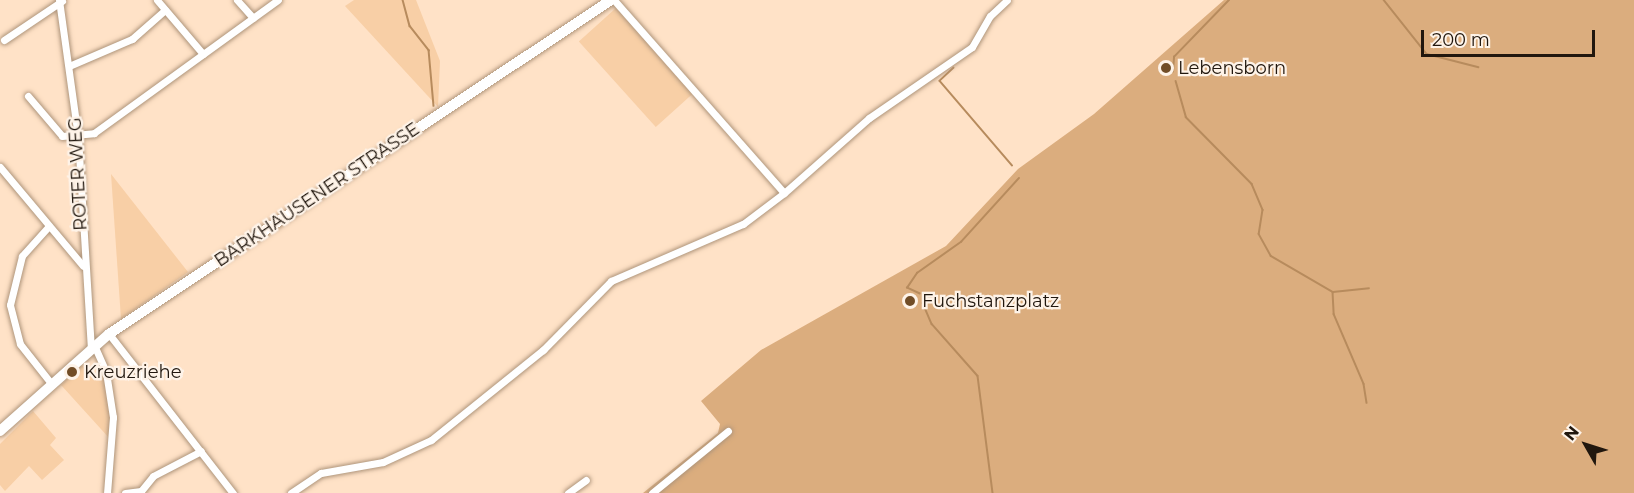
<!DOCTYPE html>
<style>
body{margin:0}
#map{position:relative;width:1634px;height:493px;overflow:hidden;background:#ffe2c7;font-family:Montserrat,sans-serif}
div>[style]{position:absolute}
.green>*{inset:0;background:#f8cfa6;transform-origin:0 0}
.forest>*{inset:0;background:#dbad7e}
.stream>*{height:1.5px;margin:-0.75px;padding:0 0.75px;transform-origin:0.75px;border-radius:0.75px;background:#b78b5d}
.roads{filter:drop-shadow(0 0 2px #af957b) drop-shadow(0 0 2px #af957b)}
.street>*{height:7px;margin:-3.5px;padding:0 3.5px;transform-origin:3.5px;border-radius:3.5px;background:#fff}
.secondary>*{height:10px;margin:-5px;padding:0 5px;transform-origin:5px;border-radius:5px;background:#fff}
.dots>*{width:16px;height:16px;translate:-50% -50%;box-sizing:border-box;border:3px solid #fef3e8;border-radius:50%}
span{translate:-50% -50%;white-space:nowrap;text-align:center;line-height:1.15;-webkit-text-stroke:4.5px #fef3e8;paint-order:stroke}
.poi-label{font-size:18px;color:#21170e}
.left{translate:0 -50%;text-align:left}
.street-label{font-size:18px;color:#21170e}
.north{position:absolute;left:1556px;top:415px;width:60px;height:60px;-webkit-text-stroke:4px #fef3e8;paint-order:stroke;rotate:309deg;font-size:16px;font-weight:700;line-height:24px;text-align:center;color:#21170e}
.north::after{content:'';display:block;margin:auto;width:21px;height:27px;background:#21170e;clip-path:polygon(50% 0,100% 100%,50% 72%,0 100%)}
.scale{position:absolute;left:1421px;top:30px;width:174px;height:27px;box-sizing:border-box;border:3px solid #21170e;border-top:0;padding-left:8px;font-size:18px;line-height:21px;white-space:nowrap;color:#21170e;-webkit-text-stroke:4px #fef3e8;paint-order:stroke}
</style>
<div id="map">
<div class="green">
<i style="clip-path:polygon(354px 0,416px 0,440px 61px,438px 107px,345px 6px)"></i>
<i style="left:616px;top:8px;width:115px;height:50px;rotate:48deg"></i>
<i style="clip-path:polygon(111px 174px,188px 272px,121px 319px)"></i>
<i style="clip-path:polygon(81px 365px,111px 385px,110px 439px,61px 385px)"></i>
<i style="clip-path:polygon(33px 411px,56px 438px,50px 445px,64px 460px,42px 480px,29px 466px,5px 491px,0 485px,0 444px)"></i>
</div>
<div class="forest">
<i style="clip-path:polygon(1224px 0,1634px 0,1634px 493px,643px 493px,718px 433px,720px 424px,701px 401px,761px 350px,946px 246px,1018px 169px,1094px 114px)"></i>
</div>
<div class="stream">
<i style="left:403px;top:0;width:27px;rotate:75deg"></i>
<i style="left:410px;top:26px;width:31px;rotate:52deg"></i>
<i style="left:429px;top:50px;width:56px;rotate:84.9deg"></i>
<i style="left:1384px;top:0;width:69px;rotate:51.5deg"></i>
<i style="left:1427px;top:54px;width:53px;rotate:14.3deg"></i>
<i style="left:954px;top:68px;width:19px;rotate:137deg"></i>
<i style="left:940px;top:81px;width:111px;rotate:49.4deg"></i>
<i style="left:1173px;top:72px;width:15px;rotate:-86deg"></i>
<i style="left:1174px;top:57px;width:79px;rotate:-46deg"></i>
<i style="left:1176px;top:81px;width:37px;rotate:74deg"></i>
<i style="left:1186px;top:117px;width:94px;rotate:45.4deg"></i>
<i style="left:1252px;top:184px;width:28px;rotate:67deg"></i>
<i style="left:1263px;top:210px;width:24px;rotate:99deg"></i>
<i style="left:1259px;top:234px;width:25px;rotate:61deg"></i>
<i style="left:1271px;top:256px;width:72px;rotate:30.1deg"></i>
<i style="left:1333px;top:292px;width:22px;rotate:87deg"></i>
<i style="left:1334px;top:314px;width:76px;rotate:66.8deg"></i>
<i style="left:1364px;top:384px;width:19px;rotate:81deg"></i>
<i style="left:1333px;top:292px;width:36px;rotate:-6deg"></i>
<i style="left:920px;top:294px;width:14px;rotate:-155deg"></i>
<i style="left:907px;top:288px;width:18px;rotate:-56deg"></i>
<i style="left:917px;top:273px;width:54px;rotate:-35.2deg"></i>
<i style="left:961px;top:242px;width:86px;rotate:-47.8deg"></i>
<i style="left:923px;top:303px;width:23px;rotate:67deg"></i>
<i style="left:932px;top:324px;width:69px;rotate:48.5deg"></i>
<i style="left:978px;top:376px;width:118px;rotate:82.7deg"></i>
</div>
<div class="roads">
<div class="street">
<i style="left:59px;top:0;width:138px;rotate:82.1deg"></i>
<i style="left:78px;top:137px;width:210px;rotate:86.5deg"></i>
<i style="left:157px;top:0;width:71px;rotate:49.6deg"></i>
<i style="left:237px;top:0;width:24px;rotate:48deg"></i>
<i style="left:614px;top:0;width:257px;rotate:48.6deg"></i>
<i style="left:4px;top:40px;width:70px;rotate:-33.9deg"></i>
<i style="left:69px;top:66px;width:69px;rotate:-23.2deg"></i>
<i style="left:132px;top:39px;width:44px;rotate:-41.3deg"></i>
<i style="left:28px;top:96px;width:52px;rotate:49.6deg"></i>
<i style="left:62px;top:136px;width:32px;rotate:-5deg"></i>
<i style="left:94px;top:133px;width:227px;rotate:-35.9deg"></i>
<i style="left:0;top:167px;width:129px;rotate:50deg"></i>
<i style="left:48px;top:227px;width:39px;rotate:132deg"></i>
<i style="left:22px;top:256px;width:50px;rotate:103.8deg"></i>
<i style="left:10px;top:305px;width:40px;rotate:75.6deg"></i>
<i style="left:20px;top:344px;width:48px;rotate:51.7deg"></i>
<i style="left:109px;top:334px;width:202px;rotate:52.1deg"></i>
<i style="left:94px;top:345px;width:30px;rotate:66deg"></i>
<i style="left:106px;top:372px;width:46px;rotate:81.2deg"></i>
<i style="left:113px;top:417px;width:76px;rotate:94.5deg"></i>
<i style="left:125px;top:493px;width:16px;rotate:-7deg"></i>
<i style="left:141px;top:491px;width:19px;rotate:-51deg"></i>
<i style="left:153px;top:476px;width:54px;rotate:-27.5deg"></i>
<i style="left:291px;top:493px;width:36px;rotate:-34deg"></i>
<i style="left:321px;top:473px;width:63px;rotate:-10.1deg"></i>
<i style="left:383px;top:462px;width:53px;rotate:-24.6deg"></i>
<i style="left:431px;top:440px;width:144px;rotate:-38.8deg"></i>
<i style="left:543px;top:350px;width:97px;rotate:-45.4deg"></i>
<i style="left:611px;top:281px;width:144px;rotate:-23.4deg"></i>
<i style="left:743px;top:224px;width:51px;rotate:-37.1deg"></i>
<i style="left:784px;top:193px;width:113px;rotate:-41.4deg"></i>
<i style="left:869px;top:118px;width:125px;rotate:-34.6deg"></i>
<i style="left:972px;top:47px;width:36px;rotate:-60deg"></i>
<i style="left:990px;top:16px;width:23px;rotate:-43deg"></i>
<i style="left:568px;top:493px;width:22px;rotate:-36deg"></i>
<i style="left:652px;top:493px;width:98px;rotate:-39.2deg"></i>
</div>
<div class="secondary">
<i style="left:0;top:431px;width:146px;rotate:-41.7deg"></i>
<i style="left:109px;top:334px;width:603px;rotate:-33.64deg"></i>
</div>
</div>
<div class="dots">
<i style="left:1166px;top:68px;background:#714d27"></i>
<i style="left:910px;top:301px;background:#714d27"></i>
<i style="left:72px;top:372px;background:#714d27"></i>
</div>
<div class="poi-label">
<span class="left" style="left:1178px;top:68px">Lebensborn</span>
<span class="left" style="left:922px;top:301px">Fuchstanzplatz</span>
<span class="left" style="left:84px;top:372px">Kreuzriehe</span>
</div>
<div class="street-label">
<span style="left:78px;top:174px;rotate:-93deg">ROTER WEG</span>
<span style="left:317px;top:195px;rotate:-34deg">BARKHAUSENER STRASSE</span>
</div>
<div class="north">N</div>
<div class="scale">200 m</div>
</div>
